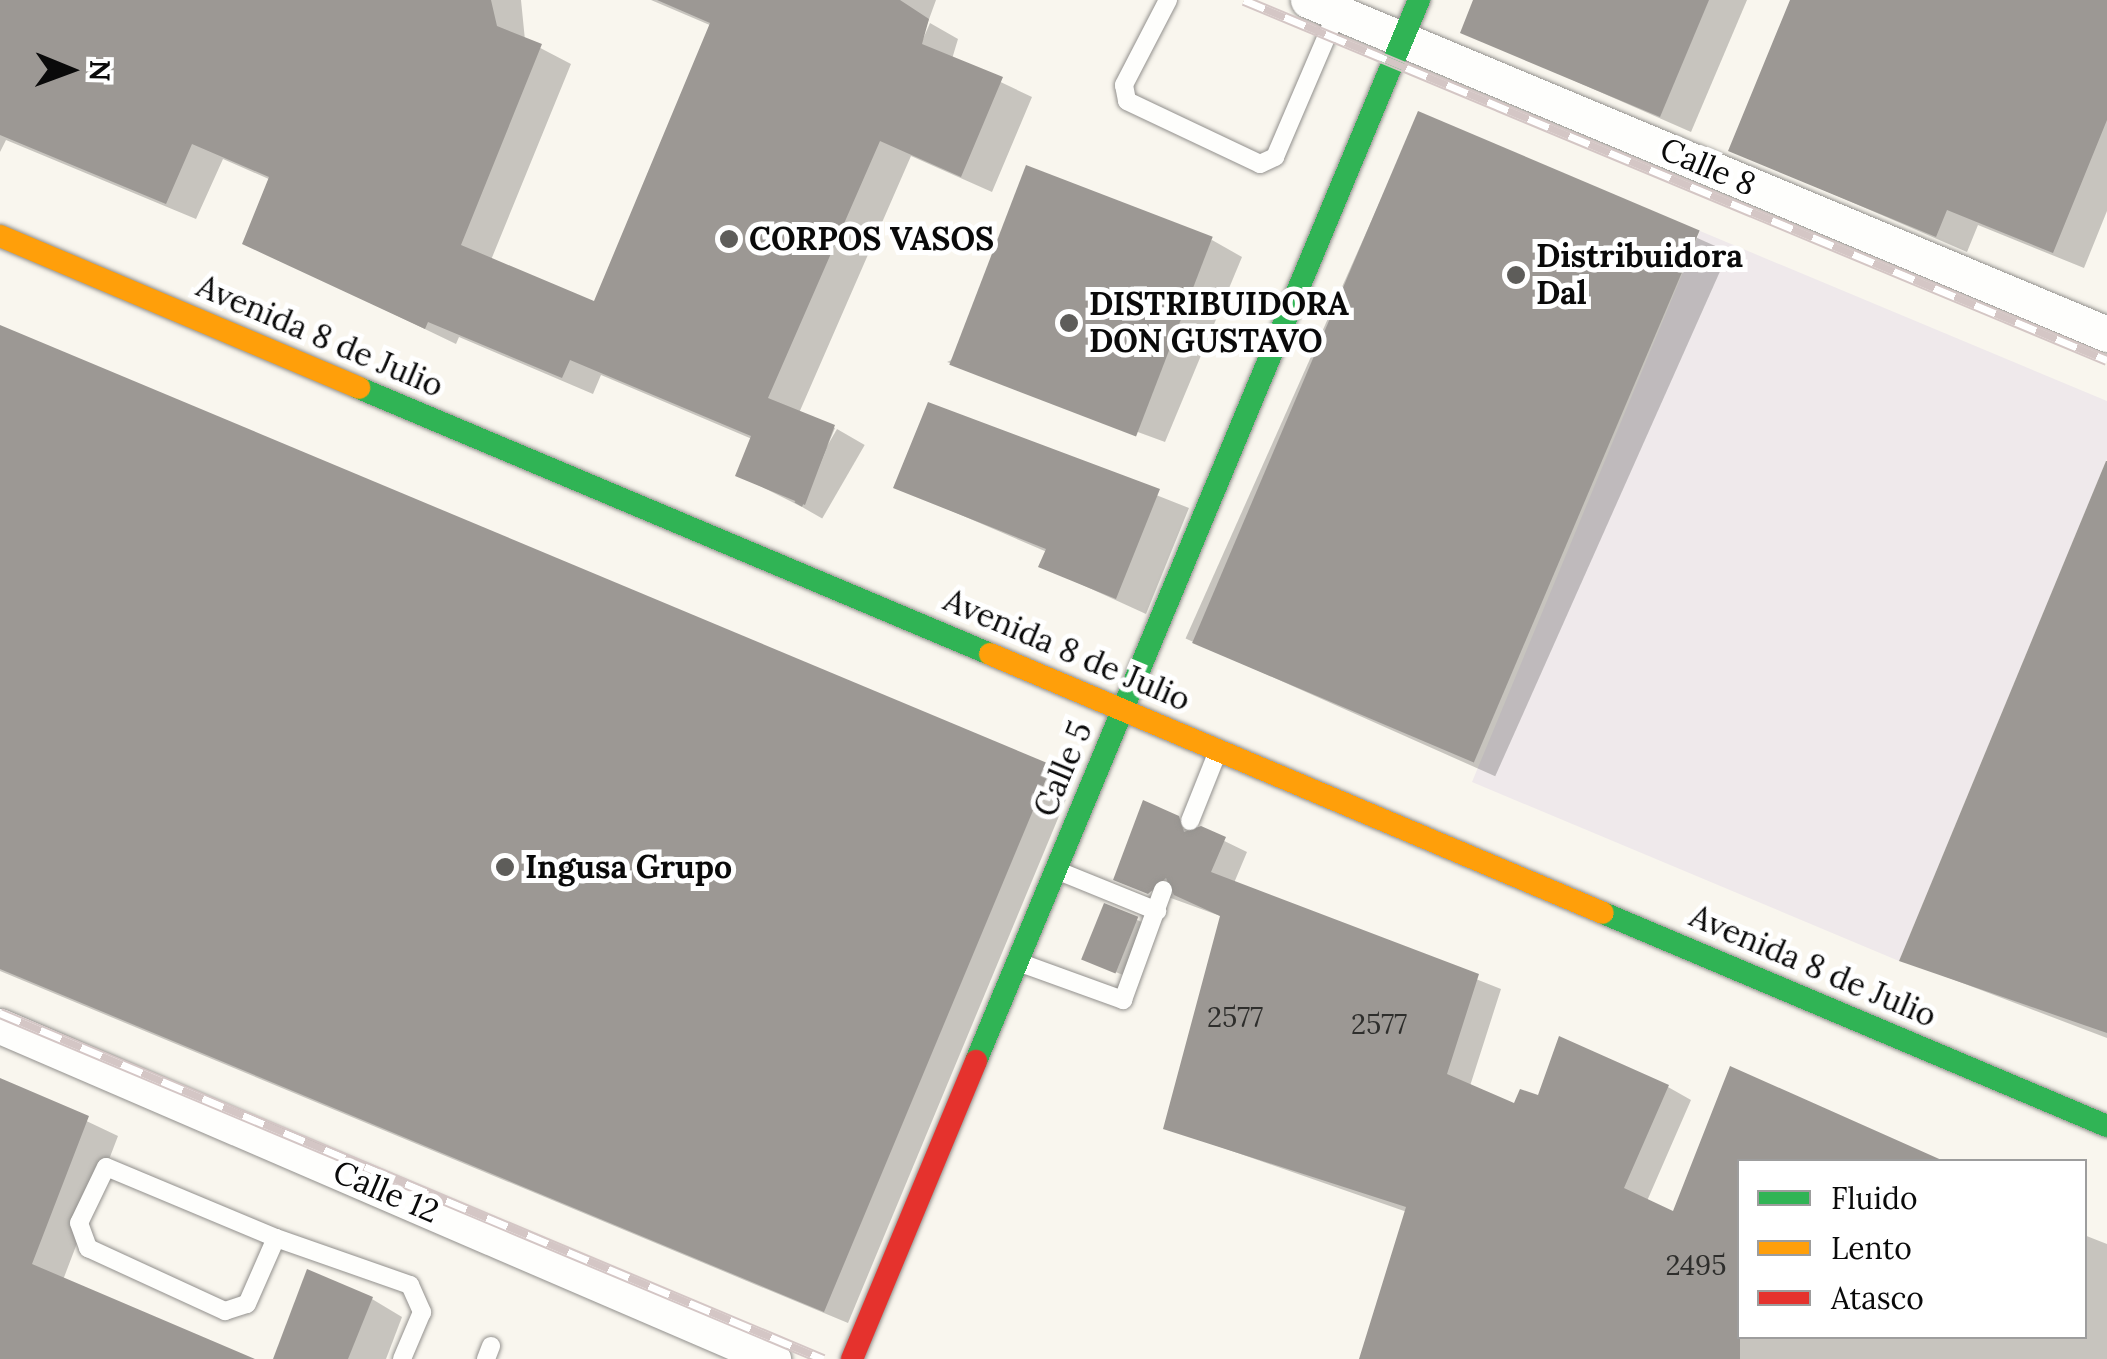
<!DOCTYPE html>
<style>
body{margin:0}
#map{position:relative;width:2107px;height:1359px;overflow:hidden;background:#f9f6ee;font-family:Lora,serif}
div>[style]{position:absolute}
.industrial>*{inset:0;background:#efe9eb}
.shadow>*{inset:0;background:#0003;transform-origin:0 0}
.building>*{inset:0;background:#9c9894;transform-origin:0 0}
.roads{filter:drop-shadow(0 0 2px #92908d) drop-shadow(0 0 2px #92908d)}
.lane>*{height:18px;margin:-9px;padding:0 9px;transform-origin:9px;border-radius:9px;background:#fefefc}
.street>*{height:35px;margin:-17.5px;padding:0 17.5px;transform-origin:17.5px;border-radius:17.5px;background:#fefefc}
.fast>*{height:22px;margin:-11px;padding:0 11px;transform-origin:11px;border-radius:11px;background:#30b455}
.slow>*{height:22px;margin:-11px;padding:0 11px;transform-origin:11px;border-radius:11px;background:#ff9f0a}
.jam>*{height:22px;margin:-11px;padding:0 11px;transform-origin:11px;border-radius:11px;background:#e5322d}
.rail>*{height:11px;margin-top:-5.5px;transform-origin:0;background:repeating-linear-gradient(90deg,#fff 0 22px,#d4c6c5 0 44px);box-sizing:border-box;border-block:2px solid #d4c6c5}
.dots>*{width:28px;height:28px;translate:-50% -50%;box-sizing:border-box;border:5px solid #fff;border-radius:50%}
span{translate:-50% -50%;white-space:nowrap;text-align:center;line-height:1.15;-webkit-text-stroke:10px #fff;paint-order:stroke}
.number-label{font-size:28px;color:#2e2e2c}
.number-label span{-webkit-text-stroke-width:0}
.street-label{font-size:32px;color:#0a0a0a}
.poi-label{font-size:32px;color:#0a0a0a;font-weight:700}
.left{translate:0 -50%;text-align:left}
.legend{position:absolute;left:1737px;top:1159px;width:350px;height:180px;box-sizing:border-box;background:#fff;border:2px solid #9d9d9d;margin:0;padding:12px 18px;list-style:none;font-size:30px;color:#0a0a0a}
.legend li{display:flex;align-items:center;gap:20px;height:50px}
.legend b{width:50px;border:2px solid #9d9d9d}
.north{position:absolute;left:20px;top:20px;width:100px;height:100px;-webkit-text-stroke:8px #fff;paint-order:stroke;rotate:91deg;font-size:28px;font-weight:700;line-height:40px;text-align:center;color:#0a0a0a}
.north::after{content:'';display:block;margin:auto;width:35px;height:45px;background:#0a0a0a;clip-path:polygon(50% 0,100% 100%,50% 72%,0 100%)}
</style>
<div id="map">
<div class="industrial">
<i style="clip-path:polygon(1700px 231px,2107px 401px,2107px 459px,1899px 961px,1472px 782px)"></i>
</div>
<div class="shadow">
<i style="clip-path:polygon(0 0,521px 0,525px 40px,571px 64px,491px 260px,595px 304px,712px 26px,651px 0,936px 0,916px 55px,930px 23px,958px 39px,952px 59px,1032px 97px,992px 192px,911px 156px,799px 413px,835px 428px,802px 507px,738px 475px,752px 439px,601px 375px,593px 394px,459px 337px,456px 344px,246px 243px,271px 180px,223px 159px,196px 219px,6px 140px,0 152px)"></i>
<i style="clip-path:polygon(1476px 0,1747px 0,1691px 132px,1464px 32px)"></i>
<i style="clip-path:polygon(1793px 0,2107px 0,2107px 211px,2084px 268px,1978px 225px,1967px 252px,1731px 150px)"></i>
<i style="left:1419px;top:114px;width:339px;height:574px;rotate:24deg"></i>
<i style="clip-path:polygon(1212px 240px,1242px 257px,1165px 442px,947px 362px)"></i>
<i style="clip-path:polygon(0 327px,1074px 780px,848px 1323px,0 971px)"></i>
<i style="clip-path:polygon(930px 406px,1189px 508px,1146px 614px,1041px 566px,1047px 552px,896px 487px)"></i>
<i style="left:837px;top:429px;width:32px;height:85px;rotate:30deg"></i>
<i style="clip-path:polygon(2107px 466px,2107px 1038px,1902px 960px)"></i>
<i style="clip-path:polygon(1177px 818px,1247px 852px,1234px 883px,1501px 989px,1470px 1086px,1515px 1106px,1668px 1087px,1691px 1100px,1647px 1201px,1674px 1214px,1740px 1162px,1740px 1336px,2084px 1336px,2084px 1235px,2107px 1244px,2107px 1359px,1361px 1359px,1407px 1212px,1166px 1128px,1223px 917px,1116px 878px)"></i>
<i style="clip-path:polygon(1105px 906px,1144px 923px,1123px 975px,1091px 962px)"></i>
<i style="clip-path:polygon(0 1080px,118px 1136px,63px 1280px,249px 1359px,0 1359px)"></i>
<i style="clip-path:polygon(372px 1299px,402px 1317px,386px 1359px,276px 1359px)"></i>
</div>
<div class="building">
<i style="clip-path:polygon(0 0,491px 0,497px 26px,542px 44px,461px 245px,594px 301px,710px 23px,657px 0,900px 0,929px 19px,922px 44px,1003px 77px,961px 177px,880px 141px,768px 398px,835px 425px,805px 505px,735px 476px,751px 436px,570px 360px,562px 378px,428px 322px,425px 329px,242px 244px,269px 177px,192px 144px,166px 204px,0 135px)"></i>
<i style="clip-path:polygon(1473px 0,1709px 0,1660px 117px,1460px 33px)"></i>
<i style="clip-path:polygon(1790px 0,2107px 0,2107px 120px,2053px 253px,1947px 210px,1936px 237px,1728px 151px)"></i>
<i style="left:1418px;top:111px;width:306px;height:578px;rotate:23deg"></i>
<i style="left:1026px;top:165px;width:200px;height:214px;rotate:21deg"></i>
<i style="clip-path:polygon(0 325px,1052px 765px,824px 1312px,0 969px)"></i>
<i style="clip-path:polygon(928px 402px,1160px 489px,1116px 599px,1038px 567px,1046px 549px,893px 488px)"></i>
<i style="clip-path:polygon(2106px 461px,2107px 461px,2107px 1033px,1899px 961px)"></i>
<i style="clip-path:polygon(1143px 800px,1179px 816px,1184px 832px,1201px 826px,1226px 837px,1211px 872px,1479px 974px,1447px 1074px,1514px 1103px,1520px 1089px,1538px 1095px,1559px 1036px,1669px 1085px,1624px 1188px,1673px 1211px,1730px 1066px,1946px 1162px,1740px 1162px,1740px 1359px,1359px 1359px,1406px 1207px,1163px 1129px,1220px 916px,1174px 895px,1166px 878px,1148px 894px,1113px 880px)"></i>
<i style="left:1104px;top:903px;width:37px;height:61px;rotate:22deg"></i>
<i style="clip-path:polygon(0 1078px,89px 1116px,32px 1264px,255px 1359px,0 1359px)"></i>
<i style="clip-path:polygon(307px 1269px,373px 1297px,348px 1359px,273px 1359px)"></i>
</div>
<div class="roads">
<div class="lane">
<i style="left:1168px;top:0;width:96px;rotate:117.4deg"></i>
<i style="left:1124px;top:85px;width:16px;rotate:79deg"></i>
<i style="left:1127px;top:101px;width:147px;rotate:25.3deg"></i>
<i style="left:1260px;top:164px;width:17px;rotate:-25deg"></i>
<i style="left:1275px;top:157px;width:158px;rotate:-66.8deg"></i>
<i style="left:1190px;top:821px;width:70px;rotate:-68.2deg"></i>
<i style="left:1061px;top:872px;width:104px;rotate:22.1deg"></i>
<i style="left:1018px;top:962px;width:112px;rotate:19.9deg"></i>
<i style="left:1123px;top:1000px;width:117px;rotate:-70deg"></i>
<i style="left:276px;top:1238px;width:184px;rotate:-157.3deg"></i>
<i style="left:106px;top:1167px;width:62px;rotate:115.7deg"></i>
<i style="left:79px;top:1223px;width:27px;rotate:70deg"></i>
<i style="left:88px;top:1248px;width:151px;rotate:24.7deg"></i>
<i style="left:225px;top:1311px;width:23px;rotate:-18deg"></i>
<i style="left:247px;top:1304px;width:72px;rotate:-66.3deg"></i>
<i style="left:276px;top:1238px;width:142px;rotate:19.3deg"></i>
<i style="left:410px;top:1285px;width:30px;rotate:66deg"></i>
<i style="left:422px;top:1312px;width:51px;rotate:113.1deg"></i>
<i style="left:486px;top:1359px;width:14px;rotate:-69deg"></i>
</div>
<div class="street">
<i style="left:1308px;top:0;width:866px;rotate:22.69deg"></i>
<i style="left:0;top:1026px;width:842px;rotate:23.31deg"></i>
</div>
<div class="fast">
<i style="left:359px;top:388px;width:685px;rotate:22.86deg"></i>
<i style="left:1603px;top:913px;width:547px;rotate:22.91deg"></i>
<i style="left:976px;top:1061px;width:1150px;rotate:-67.34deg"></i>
</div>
<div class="slow">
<i style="left:0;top:236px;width:390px;rotate:22.9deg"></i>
<i style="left:990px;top:654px;width:665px;rotate:22.9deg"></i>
</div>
<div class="jam">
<i style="left:852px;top:1359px;width:323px;rotate:-67.4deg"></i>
</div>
</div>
<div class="rail">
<i style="left:1244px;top:0;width:935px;rotate:22.64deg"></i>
<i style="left:0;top:1013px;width:893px;rotate:22.8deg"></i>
</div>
<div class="dots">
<i style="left:729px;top:239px;background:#5e5d5a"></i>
<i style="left:1516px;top:275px;background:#5e5d5a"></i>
<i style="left:1069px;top:323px;background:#5e5d5a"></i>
<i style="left:505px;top:867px;background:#5e5d5a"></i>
</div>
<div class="number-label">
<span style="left:1235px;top:1017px">2577</span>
<span style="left:1379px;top:1024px">2577</span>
<span style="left:1696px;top:1265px">2495</span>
</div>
<div class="street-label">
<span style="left:1708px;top:167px;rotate:23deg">Calle 8</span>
<span style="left:320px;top:336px;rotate:23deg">Avenida 8 de Julio</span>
<span style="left:1067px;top:650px;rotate:23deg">Avenida 8 de Julio</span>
<span style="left:1063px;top:769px;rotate:-67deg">Calle 5</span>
<span style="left:1813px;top:966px;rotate:23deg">Avenida 8 de Julio</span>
<span style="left:386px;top:1192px;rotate:23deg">Calle 12</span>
</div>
<div class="poi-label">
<span class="left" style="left:749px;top:239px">CORPOS VASOS</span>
<span class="left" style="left:1536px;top:275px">Distribuidora<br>Dal</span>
<span class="left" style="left:1089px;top:323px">DISTRIBUIDORA<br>DON GUSTAVO</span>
<span class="left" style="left:525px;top:867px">Ingusa Grupo</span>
</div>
<ul class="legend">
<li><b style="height:12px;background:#30b455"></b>Fluido</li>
<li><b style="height:12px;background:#ff9f0a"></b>Lento</li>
<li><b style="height:12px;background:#e5322d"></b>Atasco</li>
</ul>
<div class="north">N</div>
</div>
